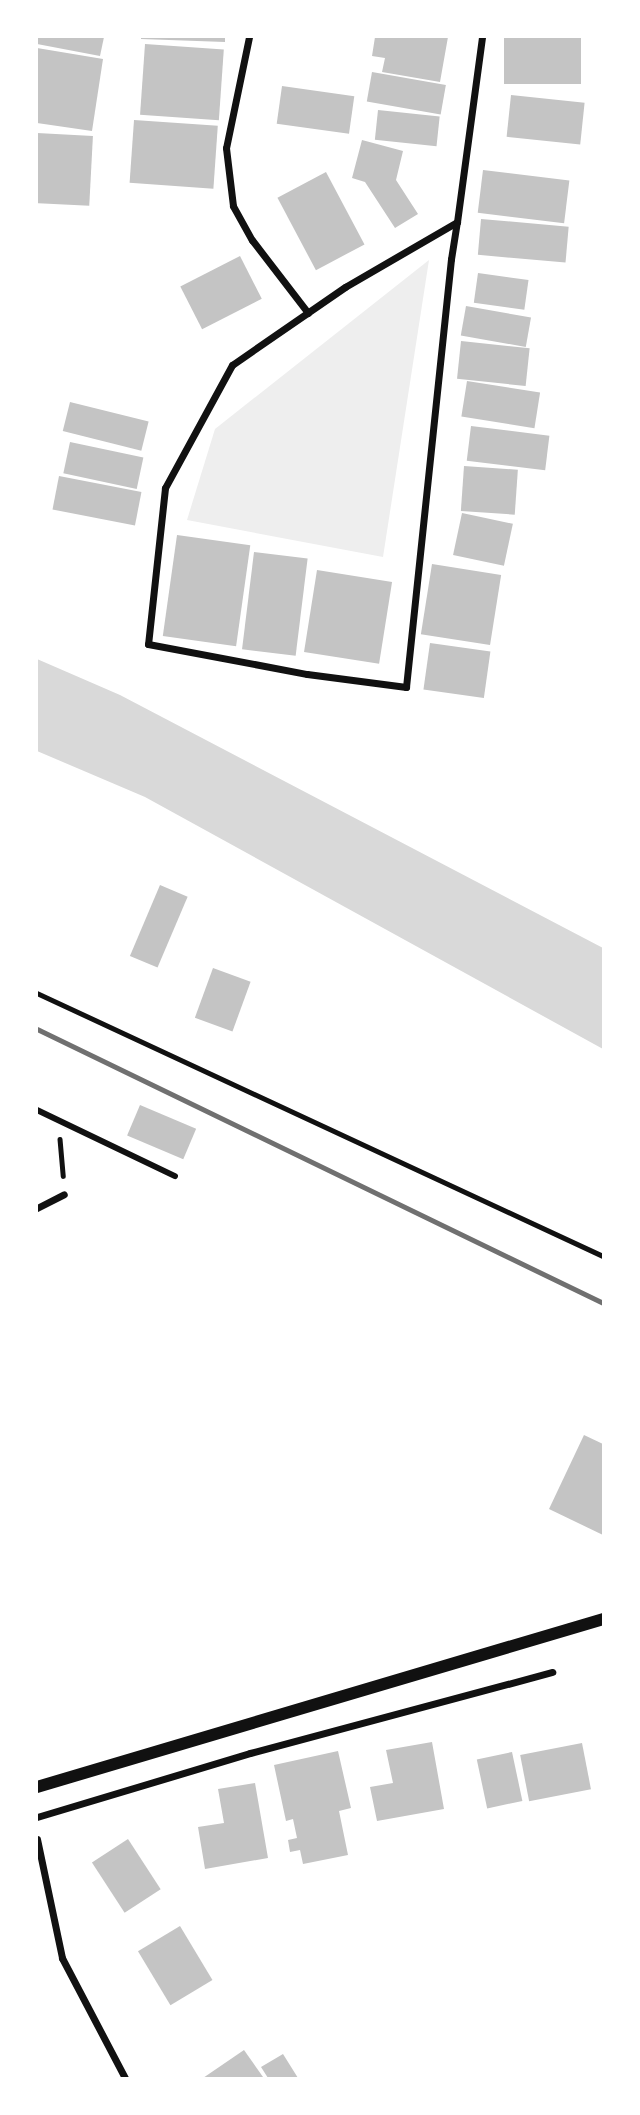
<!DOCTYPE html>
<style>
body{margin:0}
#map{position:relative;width:640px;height:2115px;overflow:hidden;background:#fff;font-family:Lora,serif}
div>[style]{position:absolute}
.green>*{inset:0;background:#eee}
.water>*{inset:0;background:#d9d9d9}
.building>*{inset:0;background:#c4c4c4;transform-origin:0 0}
.path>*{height:4.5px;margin:-2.25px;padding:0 2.25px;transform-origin:2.25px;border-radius:2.25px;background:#111}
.pedestrian>*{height:6px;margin:-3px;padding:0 3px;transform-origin:3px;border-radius:3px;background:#111}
.minor>*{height:7px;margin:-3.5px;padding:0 3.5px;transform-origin:3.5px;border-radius:3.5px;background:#111}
.tertiary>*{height:12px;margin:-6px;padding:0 6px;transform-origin:6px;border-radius:6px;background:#111}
.rail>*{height:5px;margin:-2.5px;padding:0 2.5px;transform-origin:2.5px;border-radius:2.5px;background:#707070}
span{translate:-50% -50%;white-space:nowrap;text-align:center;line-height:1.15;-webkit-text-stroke:5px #fff;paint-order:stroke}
.frame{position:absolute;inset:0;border:38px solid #fff;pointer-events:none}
</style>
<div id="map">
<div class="green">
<i style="clip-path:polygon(429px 260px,383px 557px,187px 520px,215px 429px)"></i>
</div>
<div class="water">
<i style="clip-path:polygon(37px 659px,120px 695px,603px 948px,603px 1049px,145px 797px,37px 751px)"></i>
</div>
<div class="building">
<i style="clip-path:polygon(37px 37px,104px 37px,100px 56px,37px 44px)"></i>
<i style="clip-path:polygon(141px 37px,225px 37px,225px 42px,141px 39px)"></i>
<i style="clip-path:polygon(375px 37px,448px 37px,440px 82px,382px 72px,385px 58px,372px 56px)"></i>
<i style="left:504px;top:37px;width:77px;height:47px"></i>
<i style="left:145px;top:44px;width:79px;height:71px;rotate:4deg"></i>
<i style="clip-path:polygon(37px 48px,103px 59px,92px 131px,37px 123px)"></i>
<i style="left:372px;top:72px;width:75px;height:30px;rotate:10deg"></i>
<i style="left:282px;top:86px;width:73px;height:38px;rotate:8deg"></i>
<i style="left:511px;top:95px;width:74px;height:42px;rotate:6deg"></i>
<i style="left:378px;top:110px;width:62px;height:30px;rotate:6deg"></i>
<i style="left:134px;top:120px;width:84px;height:63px;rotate:4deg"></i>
<i style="left:37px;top:133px;width:56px;height:70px;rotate:3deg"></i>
<i style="clip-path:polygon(362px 140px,403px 151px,396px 180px,418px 214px,395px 228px,365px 182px,352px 178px)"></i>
<i style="left:483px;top:170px;width:87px;height:43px;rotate:7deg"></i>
<i style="left:326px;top:172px;width:82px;height:55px;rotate:62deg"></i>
<i style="left:481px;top:219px;width:88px;height:36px;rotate:5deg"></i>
<i style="left:240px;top:256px;width:48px;height:67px;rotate:63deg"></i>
<i style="left:478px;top:273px;width:51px;height:30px;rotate:8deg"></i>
<i style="left:466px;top:306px;width:66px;height:30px;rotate:10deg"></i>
<i style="left:461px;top:341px;width:69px;height:38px;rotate:6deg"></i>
<i style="left:467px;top:381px;width:74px;height:36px;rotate:9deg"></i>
<i style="left:70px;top:402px;width:81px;height:30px;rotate:14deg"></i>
<i style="left:471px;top:426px;width:79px;height:35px;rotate:7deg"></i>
<i style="left:70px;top:442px;width:75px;height:32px;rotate:12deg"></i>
<i style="left:464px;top:466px;width:54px;height:45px;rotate:4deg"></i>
<i style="left:59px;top:476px;width:84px;height:34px;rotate:11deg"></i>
<i style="left:462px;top:513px;width:52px;height:43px;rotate:12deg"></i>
<i style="left:177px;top:535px;width:74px;height:102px;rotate:8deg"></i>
<i style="left:254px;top:552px;width:54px;height:98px;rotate:7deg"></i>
<i style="left:432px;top:564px;width:70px;height:71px;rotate:9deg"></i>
<i style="left:317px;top:570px;width:76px;height:83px;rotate:9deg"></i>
<i style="left:430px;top:643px;width:61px;height:47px;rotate:8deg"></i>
<i style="left:160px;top:885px;width:30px;height:77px;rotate:23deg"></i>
<i style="left:213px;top:968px;width:40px;height:53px;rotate:20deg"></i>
<i style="left:140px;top:1105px;width:61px;height:33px;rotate:23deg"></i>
<i style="clip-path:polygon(584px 1435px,603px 1444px,603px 1535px,549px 1509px)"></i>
<i style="clip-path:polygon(432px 1742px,444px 1809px,377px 1821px,370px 1787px,393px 1783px,386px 1750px)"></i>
<i style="left:582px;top:1743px;width:47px;height:63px;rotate:79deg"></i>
<i style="clip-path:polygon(338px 1751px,351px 1808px,339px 1811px,348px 1855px,303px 1864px,300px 1850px,290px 1852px,288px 1840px,297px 1838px,293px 1819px,286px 1821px,274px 1765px)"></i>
<i style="left:512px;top:1752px;width:50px;height:36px;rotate:78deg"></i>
<i style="clip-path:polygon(255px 1783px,268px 1858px,205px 1869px,198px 1827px,224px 1823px,218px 1789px)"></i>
<i style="left:128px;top:1839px;width:60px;height:43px;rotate:57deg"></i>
<i style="left:180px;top:1926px;width:63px;height:49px;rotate:59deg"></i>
<i style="clip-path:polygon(244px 2050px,263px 2077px,203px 2078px)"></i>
<i style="clip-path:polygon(283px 2054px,298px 2078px,268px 2078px,261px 2067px)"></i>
</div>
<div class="path">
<i style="left:37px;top:993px;width:624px;rotate:24.92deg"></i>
<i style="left:60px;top:1139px;width:37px;rotate:85deg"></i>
</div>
<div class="pedestrian">
<i style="left:37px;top:1110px;width:153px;rotate:25.6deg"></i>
</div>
<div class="minor">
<i style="left:249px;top:37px;width:113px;rotate:101.7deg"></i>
<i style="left:226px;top:148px;width:58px;rotate:83.1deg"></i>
<i style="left:233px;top:206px;width:39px;rotate:61deg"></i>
<i style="left:252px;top:240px;width:92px;rotate:52.5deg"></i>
<i style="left:457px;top:222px;width:129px;rotate:149.9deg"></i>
<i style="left:345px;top:287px;width:137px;rotate:145.4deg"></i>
<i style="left:232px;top:365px;width:140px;rotate:118.6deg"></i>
<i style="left:165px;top:488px;width:157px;rotate:96.2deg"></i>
<i style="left:148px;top:644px;width:162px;rotate:10.7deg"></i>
<i style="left:307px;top:674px;width:100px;rotate:7.5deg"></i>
<i style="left:406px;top:687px;width:430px;rotate:-84deg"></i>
<i style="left:451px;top:259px;width:37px;rotate:-81deg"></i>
<i style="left:457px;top:222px;width:187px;rotate:-82.3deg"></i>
<i style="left:37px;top:1208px;width:30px;rotate:-27deg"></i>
<i style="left:37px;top:1817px;width:222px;rotate:-16.7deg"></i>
<i style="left:250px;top:1753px;width:313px;rotate:-15deg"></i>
<i style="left:37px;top:1839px;width:122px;rotate:78.1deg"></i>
<i style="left:62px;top:1958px;width:136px;rotate:62.3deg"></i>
</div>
<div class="tertiary">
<i style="left:37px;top:1787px;width:590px;rotate:-16.53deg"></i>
</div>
<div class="rail">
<i style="left:37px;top:1029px;width:629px;rotate:25.83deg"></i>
</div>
<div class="frame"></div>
</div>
